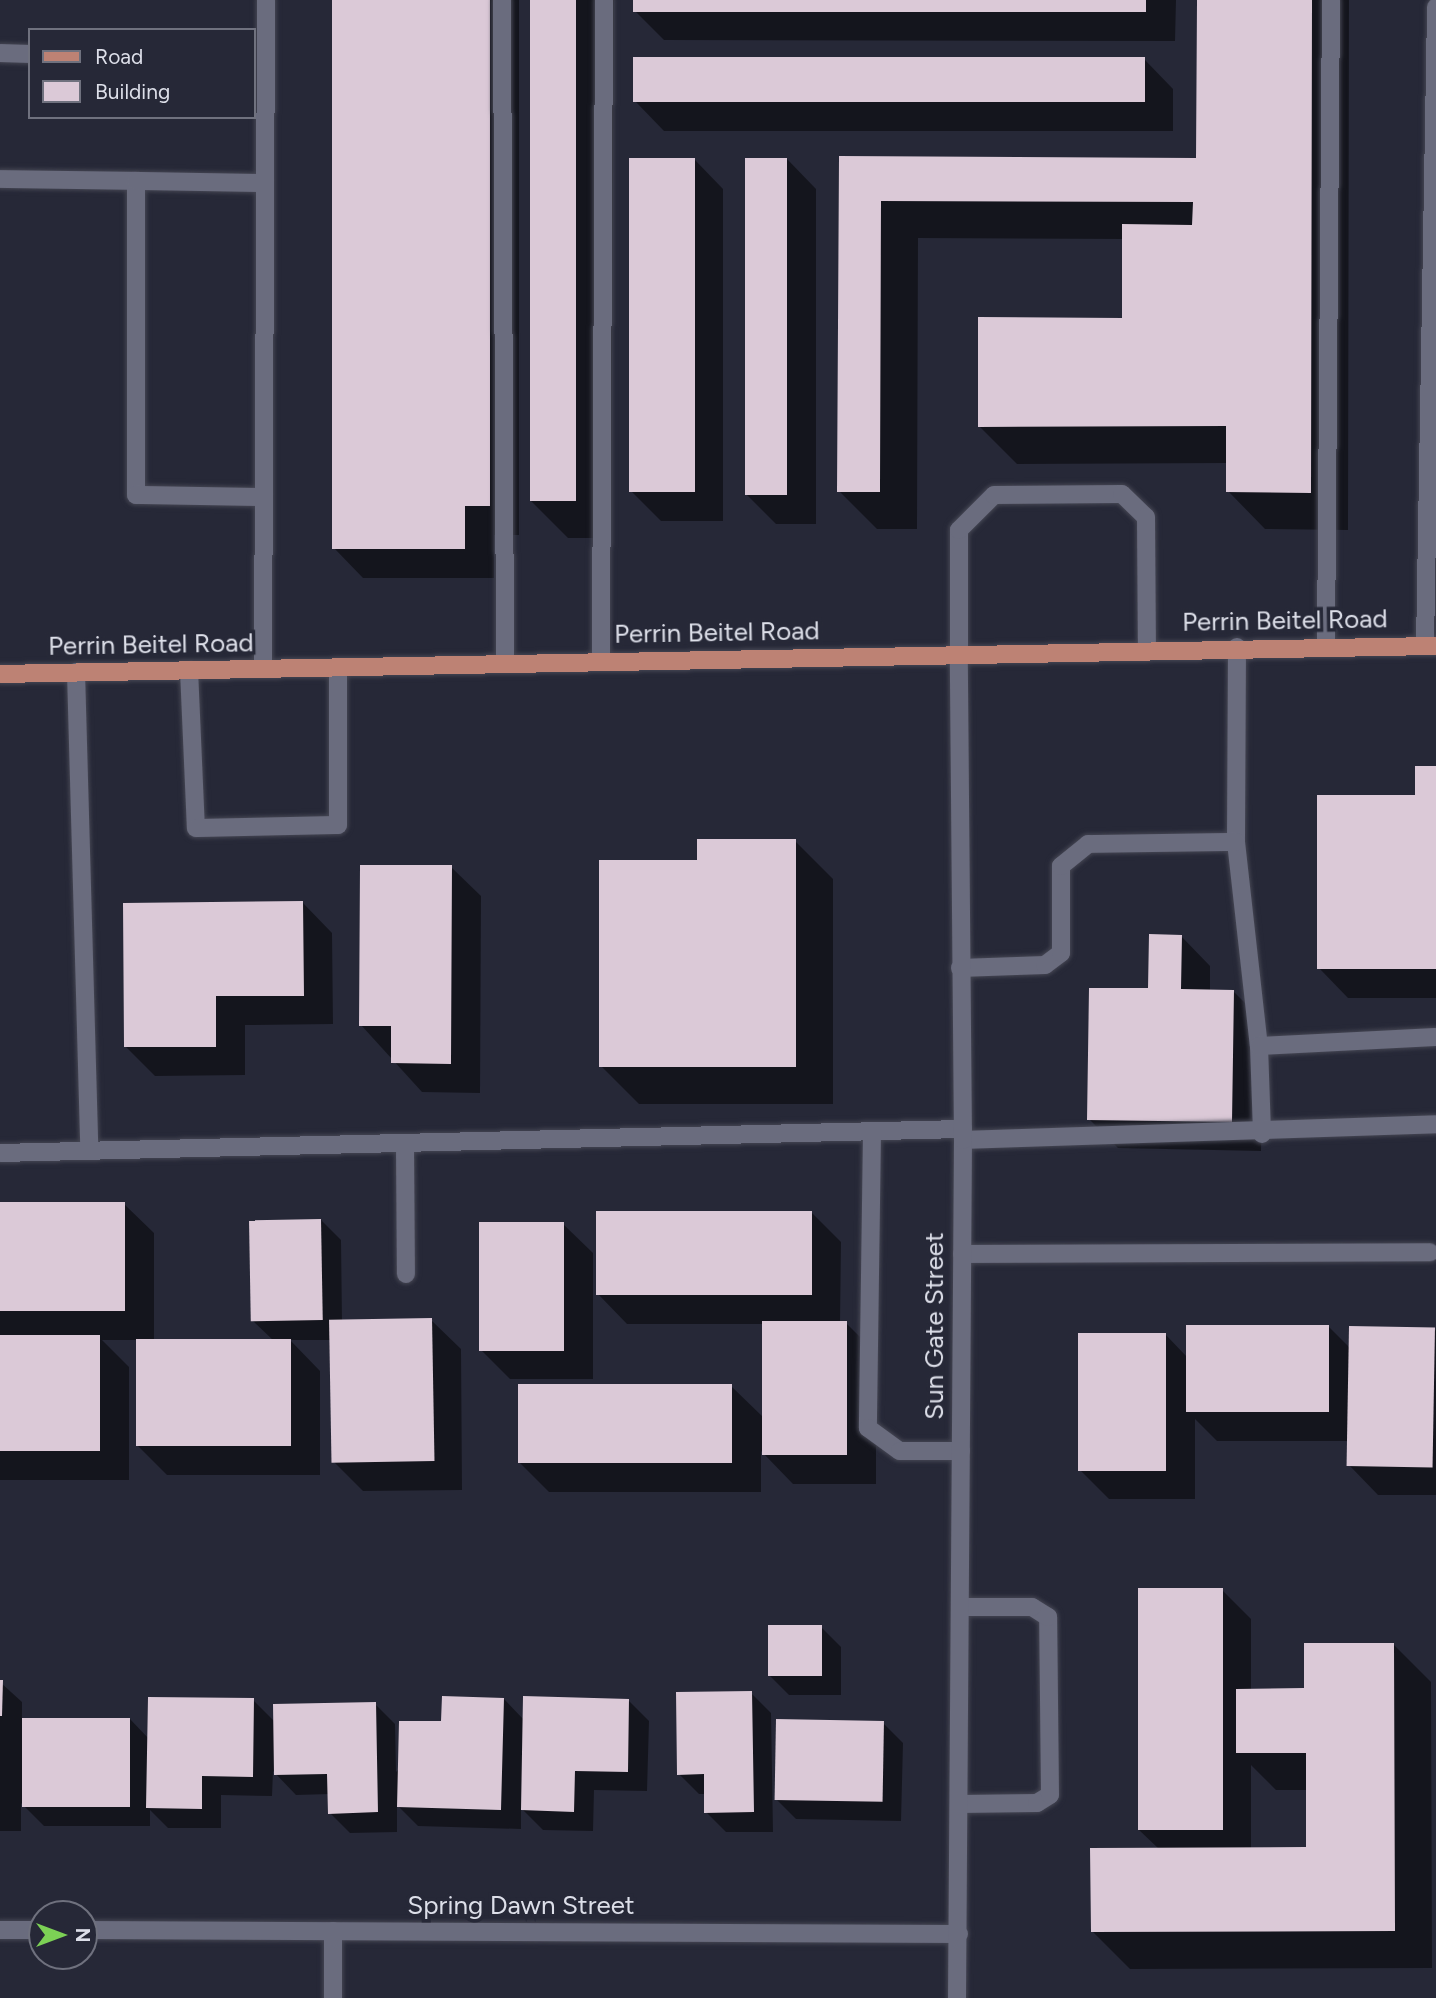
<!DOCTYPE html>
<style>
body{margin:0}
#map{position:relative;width:1436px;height:1998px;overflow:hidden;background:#262837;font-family:Figtree,sans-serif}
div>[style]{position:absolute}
.shadow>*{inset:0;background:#0007}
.building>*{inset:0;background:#dbc9d7;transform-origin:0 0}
.roads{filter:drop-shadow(0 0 2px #454653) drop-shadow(0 0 2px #454653)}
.lane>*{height:18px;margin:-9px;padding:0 9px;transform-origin:9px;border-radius:9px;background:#6a6c7e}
.street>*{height:18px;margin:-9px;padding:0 9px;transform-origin:9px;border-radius:9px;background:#6a6c7e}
.primary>*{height:18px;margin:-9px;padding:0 9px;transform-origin:9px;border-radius:9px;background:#bd8274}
span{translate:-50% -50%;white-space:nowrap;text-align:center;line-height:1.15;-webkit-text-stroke:7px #262837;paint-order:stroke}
.street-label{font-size:26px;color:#dddfe9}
.legend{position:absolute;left:28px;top:28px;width:228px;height:91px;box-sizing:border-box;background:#262837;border:2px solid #6f717e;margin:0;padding:9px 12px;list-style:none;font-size:21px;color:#dddfe9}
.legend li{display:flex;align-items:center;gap:14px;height:35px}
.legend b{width:35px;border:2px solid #6f717e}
.north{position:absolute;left:28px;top:1900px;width:70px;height:70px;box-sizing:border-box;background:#262837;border:2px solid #6f717e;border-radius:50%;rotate:90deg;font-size:19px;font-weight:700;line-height:28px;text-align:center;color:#dddfe9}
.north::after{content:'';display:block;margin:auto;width:24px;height:32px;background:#7cd155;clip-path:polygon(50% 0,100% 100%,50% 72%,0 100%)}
</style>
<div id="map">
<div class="shadow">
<i style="clip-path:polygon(334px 0,519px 0,519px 535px,494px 535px,494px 578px,363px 578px,334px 548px)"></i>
<i style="clip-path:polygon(532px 0,614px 0,611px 538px,568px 538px,530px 500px)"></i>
<i style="clip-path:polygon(635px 0,1176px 0,1175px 41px,664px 40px,635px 11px)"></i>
<i style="clip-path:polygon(1199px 0,1349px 0,1348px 530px,1265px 529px,1228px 491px,1228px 463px,1017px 464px,979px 426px,1124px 319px,1124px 239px,918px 238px,917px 529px,877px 529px,839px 491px,841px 158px,1198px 159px)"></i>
<i style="clip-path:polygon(1144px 59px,1173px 89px,1173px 131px,664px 131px,635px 101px)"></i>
<i style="clip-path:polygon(694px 159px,723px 189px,723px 521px,661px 521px,631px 491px)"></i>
<i style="clip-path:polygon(787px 159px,816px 189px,816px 524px,776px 524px,747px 495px)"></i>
<i style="clip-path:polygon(1436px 768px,1436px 998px,1348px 998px,1319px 968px)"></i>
<i style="clip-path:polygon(795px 841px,833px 879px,833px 1104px,639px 1104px,601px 1066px,699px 862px)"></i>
<i style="clip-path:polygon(451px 867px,481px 896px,480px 1093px,422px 1092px,361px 1025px)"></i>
<i style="clip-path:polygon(303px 903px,332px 933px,333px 1024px,245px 1025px,245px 1075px,155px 1076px,126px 1047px)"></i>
<i style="clip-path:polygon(1181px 936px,1210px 966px,1210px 991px,1233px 991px,1263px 1021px,1261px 1151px,1118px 1148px,1089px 1119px)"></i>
<i style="clip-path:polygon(0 1204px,124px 1204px,154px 1233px,154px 1341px,274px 1341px,253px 1321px,321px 1220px,341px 1240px,342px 1321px,431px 1320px,461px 1349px,462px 1490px,363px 1491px,333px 1461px,331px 1340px,290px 1340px,320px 1371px,320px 1475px,167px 1475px,137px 1445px,137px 1340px,102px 1340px,129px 1367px,129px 1480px,0 1480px)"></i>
<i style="clip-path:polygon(812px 1213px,841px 1242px,840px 1323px,846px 1323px,876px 1353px,876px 1484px,793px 1484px,761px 1451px,761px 1492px,549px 1492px,520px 1463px,731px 1386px,764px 1418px,764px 1324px,627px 1324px,598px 1294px)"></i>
<i style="clip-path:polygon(563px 1224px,593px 1253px,593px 1379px,510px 1379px,481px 1350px)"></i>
<i style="clip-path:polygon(1328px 1326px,1350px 1348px,1436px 1330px,1436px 1495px,1378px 1495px,1349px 1465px,1349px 1441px,1217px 1441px,1195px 1419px,1195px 1499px,1109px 1499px,1080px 1470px,1165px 1334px,1187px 1357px)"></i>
<i style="clip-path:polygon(evenodd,1222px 1590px,1251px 1619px,1251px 1691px,1306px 1690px,1393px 1644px,1431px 1682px,1432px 1968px,1130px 1969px,1092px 1931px,1159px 1849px,1139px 1830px,1222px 1590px,1251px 1765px,1276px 1790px,1308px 1790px,1308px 1849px,1251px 1849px,1251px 1765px)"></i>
<i style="clip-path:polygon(821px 1627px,841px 1647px,841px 1695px,789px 1695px,769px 1675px)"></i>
<i style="clip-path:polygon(0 1682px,22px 1702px,22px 1720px,130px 1719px,149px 1739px,253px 1700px,275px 1722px,375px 1704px,395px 1724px,396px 1772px,443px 1723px,504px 1699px,524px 1720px,629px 1701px,649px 1721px,647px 1791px,594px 1790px,593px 1831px,543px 1830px,521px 1808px,521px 1829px,418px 1826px,397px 1805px,397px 1832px,350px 1833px,330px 1813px,330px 1794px,296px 1795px,273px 1771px,272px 1796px,221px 1795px,221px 1828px,168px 1828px,150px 1810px,150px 1826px,44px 1826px,21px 1803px,21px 1831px,0 1831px)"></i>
<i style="clip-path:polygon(751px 1693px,771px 1713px,773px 1832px,726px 1832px,706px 1812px,706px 1794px,699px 1794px,679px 1774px)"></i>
<i style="clip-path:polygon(883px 1723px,903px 1743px,901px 1821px,796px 1819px,776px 1799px)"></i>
</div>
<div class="building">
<i style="clip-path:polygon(332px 0,490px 0,490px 506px,465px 506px,465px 549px,332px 549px)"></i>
<i style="left:530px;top:0;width:46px;height:501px"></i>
<i style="left:633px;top:0;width:513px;height:12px"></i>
<i style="clip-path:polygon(1197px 0,1312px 0,1311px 493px,1226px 492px,1226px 426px,978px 427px,978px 317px,1122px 318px,1122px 224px,1192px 225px,1193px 202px,881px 201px,880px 492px,837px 492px,839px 156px,1196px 158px)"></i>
<i style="left:633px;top:57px;width:512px;height:45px"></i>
<i style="left:629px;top:158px;width:66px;height:334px"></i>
<i style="left:745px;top:158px;width:42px;height:337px"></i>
<i style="clip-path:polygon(1415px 766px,1436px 766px,1436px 969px,1317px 969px,1317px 795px,1415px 795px)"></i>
<i style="clip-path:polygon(697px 839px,796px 839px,796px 1067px,599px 1067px,599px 860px,697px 860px)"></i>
<i style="clip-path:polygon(360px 865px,452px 865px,451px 1064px,391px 1063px,391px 1026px,359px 1026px)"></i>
<i style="clip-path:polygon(303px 901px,304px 996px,216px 996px,216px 1047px,124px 1047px,123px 903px)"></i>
<i style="clip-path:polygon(1149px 934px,1182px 935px,1181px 989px,1234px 990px,1232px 1122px,1087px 1120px,1089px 988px,1148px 988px)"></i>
<i style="left:0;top:1202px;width:125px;height:109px"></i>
<i style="left:596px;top:1211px;width:216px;height:84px"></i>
<i style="left:321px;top:1219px;width:101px;height:72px;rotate:89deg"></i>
<i style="left:479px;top:1222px;width:85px;height:129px"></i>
<i style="left:432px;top:1318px;width:143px;height:103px;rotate:89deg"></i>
<i style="left:762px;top:1321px;width:85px;height:134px"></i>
<i style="left:1186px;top:1325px;width:143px;height:87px"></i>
<i style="left:1349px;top:1326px;width:86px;height:140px;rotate:1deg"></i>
<i style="left:1078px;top:1333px;width:88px;height:138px"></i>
<i style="left:0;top:1335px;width:100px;height:116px"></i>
<i style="left:136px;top:1339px;width:155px;height:107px"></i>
<i style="left:518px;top:1384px;width:214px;height:79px"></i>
<i style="left:1138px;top:1588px;width:85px;height:242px"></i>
<i style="left:768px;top:1625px;width:54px;height:51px"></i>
<i style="clip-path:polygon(1304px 1643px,1394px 1643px,1395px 1931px,1091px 1932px,1090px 1848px,1306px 1847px,1306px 1753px,1236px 1753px,1236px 1689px,1304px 1688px)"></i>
<i style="clip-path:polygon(0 1680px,3px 1680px,2px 1716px,0 1716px)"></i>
<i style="clip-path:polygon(752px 1691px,754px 1812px,704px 1813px,704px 1774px,677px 1775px,676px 1692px)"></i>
<i style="clip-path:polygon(442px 1696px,504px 1698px,501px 1810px,397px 1807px,399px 1721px,441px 1721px)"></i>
<i style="clip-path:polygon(523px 1696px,629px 1699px,628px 1772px,575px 1771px,574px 1812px,521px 1810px)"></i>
<i style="clip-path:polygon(148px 1697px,254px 1698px,253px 1777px,202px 1776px,202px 1809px,146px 1808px)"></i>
<i style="clip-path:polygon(376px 1702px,378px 1812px,328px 1814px,327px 1774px,274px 1775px,273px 1704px)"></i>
<i style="left:22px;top:1718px;width:108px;height:89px"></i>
<i style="left:776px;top:1719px;width:108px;height:81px;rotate:1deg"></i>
</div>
<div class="roads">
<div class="lane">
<i style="left:502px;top:0;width:663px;rotate:89.74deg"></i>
<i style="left:0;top:53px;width:30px;rotate:2deg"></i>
<i style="left:0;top:179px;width:136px;rotate:0.8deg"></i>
<i style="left:136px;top:181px;width:314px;rotate:90deg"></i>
<i style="left:136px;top:495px;width:128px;rotate:0.9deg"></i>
<i style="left:136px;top:181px;width:129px;rotate:0.9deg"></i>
<i style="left:1425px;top:646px;width:639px;rotate:-89.01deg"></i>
<i style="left:1237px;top:647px;width:195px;rotate:90.3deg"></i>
<i style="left:1236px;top:842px;width:205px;rotate:83.6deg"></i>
<i style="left:1259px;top:1046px;width:88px;rotate:88deg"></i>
<i style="left:1326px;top:647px;width:647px;rotate:-89.56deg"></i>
<i style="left:959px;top:654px;width:124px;rotate:-90deg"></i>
<i style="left:959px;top:530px;width:49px;rotate:-45deg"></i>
<i style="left:994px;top:495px;width:128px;rotate:-0.4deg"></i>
<i style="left:1122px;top:494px;width:33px;rotate:44deg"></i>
<i style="left:1146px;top:517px;width:132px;rotate:89.6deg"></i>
<i style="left:601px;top:661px;width:661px;rotate:-89.74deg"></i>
<i style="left:263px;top:669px;width:669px;rotate:-89.74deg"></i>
<i style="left:189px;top:670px;width:158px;rotate:87.5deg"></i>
<i style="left:196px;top:828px;width:142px;rotate:-1.2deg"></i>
<i style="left:338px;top:825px;width:158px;rotate:-90deg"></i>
<i style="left:76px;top:672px;width:478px;rotate:88.4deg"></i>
<i style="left:960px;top:968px;width:85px;rotate:-2deg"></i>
<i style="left:1045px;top:965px;width:20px;rotate:-37deg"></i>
<i style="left:1061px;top:953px;width:87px;rotate:-90deg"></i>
<i style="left:1061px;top:866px;width:35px;rotate:-39deg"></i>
<i style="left:1088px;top:844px;width:148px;rotate:-0.8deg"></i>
<i style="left:1259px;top:1046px;width:177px;rotate:-2.9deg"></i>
<i style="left:872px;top:1132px;width:296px;rotate:90.8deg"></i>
<i style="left:868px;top:1428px;width:39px;rotate:36deg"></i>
<i style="left:900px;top:1451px;width:61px"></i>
<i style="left:963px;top:1140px;width:473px;rotate:-1.9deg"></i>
<i style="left:405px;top:1144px;width:130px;rotate:89.6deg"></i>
<i style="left:0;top:1153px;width:963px;rotate:-1.43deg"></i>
<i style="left:962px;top:1254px;width:468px;rotate:-0.2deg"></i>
<i style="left:959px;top:1804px;width:78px;rotate:-0.7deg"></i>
<i style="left:1037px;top:1803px;width:15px;rotate:-32deg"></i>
<i style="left:1050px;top:1795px;width:178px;rotate:-90.6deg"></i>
<i style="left:1048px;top:1617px;width:19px;rotate:-148deg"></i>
<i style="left:1032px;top:1607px;width:72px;rotate:180deg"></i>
</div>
<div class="street">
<i style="left:0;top:1930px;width:42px"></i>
<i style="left:84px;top:1930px;width:875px;rotate:0.26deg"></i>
<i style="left:333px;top:1931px;width:67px;rotate:90deg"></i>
<i style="left:957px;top:1998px;width:858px;rotate:-89.6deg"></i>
<i style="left:963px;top:1140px;width:486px;rotate:-90.5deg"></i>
</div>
<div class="primary">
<i style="left:0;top:674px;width:1436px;rotate:-1.12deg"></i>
</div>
</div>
<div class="street-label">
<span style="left:1285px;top:621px;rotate:-1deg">Perrin Beitel Road</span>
<span style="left:717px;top:633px;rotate:-1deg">Perrin Beitel Road</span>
<span style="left:151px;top:645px;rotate:-1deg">Perrin Beitel Road</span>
<span style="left:935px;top:1326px;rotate:-90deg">Sun Gate Street</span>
<span style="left:521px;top:1906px">Spring Dawn Street</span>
</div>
<ul class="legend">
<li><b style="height:9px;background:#bd8274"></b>Road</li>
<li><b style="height:19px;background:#dbc9d7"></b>Building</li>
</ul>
<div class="north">N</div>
</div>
